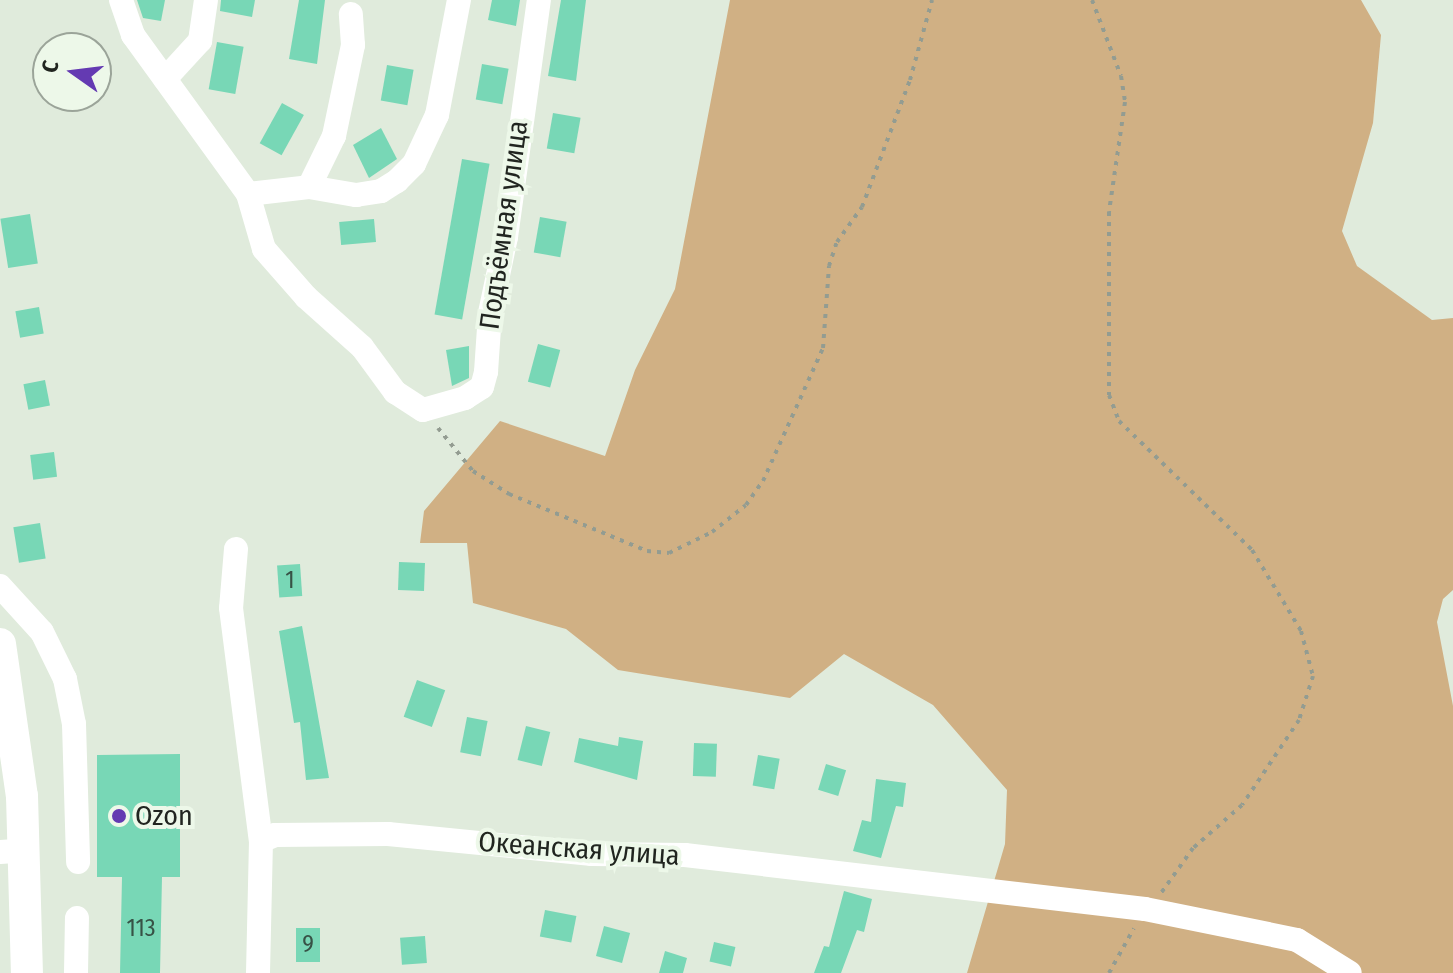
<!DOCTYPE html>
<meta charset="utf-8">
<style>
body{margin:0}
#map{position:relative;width:1453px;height:973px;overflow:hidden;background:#e0ebdc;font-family:"Fira Sans Condensed",sans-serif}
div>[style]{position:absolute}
.green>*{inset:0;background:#d0b084}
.building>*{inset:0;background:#78d7b6;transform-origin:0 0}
.path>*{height:4px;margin-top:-2px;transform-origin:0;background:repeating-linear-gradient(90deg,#939c91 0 4px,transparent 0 10px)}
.street>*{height:24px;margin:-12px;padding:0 12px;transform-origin:12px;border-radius:12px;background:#fff}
.secondary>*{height:32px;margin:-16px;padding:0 16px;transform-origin:16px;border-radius:16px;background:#fff}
.dots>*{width:22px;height:22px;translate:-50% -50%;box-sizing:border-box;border:4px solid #edf8e9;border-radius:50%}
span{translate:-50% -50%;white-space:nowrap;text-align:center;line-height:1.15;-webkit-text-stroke:8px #edf8e9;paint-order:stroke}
.number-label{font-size:24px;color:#375246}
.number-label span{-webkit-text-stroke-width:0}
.street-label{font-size:28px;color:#212520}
.poi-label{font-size:28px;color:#212520}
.left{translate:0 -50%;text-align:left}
.north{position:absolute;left:32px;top:32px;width:80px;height:80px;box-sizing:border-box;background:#edf8e9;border:2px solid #9ba499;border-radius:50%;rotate:284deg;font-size:22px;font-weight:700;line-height:32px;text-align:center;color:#212520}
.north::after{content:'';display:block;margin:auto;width:28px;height:36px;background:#643ab2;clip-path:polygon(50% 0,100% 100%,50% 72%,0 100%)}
</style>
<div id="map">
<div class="green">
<i style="clip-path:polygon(730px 0,1361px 0,1381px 35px,1373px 123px,1342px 231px,1357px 266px,1432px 320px,1453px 318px,1453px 590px,1443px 599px,1437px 622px,1453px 706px,1453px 973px,967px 973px,1005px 844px,1007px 790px,933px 705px,844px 654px,790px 698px,618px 670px,566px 629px,473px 603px,467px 543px,420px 543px,424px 511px,500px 421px,605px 456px,635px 370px,675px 289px)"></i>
</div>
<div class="building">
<i style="clip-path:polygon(137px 0,165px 0,161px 21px,143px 18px)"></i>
<i style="clip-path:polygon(221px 0,255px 0,252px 17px,220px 11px)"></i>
<i style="clip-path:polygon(299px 0,325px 0,317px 64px,289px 59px)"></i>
<i style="clip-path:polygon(492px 0,520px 0,516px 26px,488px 20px)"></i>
<i style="clip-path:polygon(561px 0,586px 0,576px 81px,548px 76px)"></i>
<i style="left:217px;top:42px;width:27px;height:48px;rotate:10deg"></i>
<i style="left:482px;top:64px;width:27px;height:36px;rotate:10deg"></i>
<i style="left:387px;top:65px;width:27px;height:36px;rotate:10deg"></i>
<i style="left:282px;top:103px;width:25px;height:46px;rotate:29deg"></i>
<i style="left:553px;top:113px;width:28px;height:36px;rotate:10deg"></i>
<i style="clip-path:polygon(381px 128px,397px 159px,369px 178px,353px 145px)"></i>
<i style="left:462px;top:159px;width:28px;height:158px;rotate:10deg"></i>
<i style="left:30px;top:214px;width:50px;height:30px;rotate:81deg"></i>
<i style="left:540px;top:217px;width:27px;height:36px;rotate:10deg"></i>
<i style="left:374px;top:219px;width:23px;height:35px;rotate:85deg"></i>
<i style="left:39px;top:307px;width:27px;height:24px;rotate:80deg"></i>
<i style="left:538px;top:344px;width:23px;height:39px;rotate:15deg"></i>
<i style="clip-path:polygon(469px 346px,469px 378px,452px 386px,446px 350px)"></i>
<i style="left:45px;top:380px;width:26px;height:22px;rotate:79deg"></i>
<i style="left:54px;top:452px;width:25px;height:24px;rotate:83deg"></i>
<i style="left:40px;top:523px;width:36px;height:27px;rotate:81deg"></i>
<i style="left:399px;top:562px;width:26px;height:28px;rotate:2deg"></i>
<i style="left:300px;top:564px;width:32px;height:23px;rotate:86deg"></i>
<i style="clip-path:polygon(302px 626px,329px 778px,306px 780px,300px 722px,294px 723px,279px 631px)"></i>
<i style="left:417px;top:680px;width:30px;height:39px;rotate:20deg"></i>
<i style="left:467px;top:717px;width:21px;height:36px;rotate:11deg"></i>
<i style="left:526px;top:726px;width:25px;height:35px;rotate:14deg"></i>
<i style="clip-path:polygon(619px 737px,643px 741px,637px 780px,574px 762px,579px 738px,618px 746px)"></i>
<i style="left:694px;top:743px;width:23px;height:33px;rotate:2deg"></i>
<i style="clip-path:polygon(180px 754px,180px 877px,162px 877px,160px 973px,120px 973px,122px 877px,97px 877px,97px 755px)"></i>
<i style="left:758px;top:755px;width:22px;height:31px;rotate:10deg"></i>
<i style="left:826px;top:764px;width:21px;height:27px;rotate:17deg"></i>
<i style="clip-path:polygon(876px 779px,906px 783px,903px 807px,896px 806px,881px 858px,853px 851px,862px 820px,871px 822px)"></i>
<i style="clip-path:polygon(844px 891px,872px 899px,864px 932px,857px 930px,841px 973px,814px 973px,824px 946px,829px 947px)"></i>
<i style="left:545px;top:910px;width:32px;height:27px;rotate:11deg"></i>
<i style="left:604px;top:926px;width:27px;height:31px;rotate:15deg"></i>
<i style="left:296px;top:928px;width:24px;height:34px"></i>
<i style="left:425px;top:936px;width:27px;height:25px;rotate:86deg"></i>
<i style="left:714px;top:942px;width:22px;height:20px;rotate:13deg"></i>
<i style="clip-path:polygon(665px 951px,687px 958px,683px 973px,659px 973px)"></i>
</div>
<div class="path">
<i style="left:1092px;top:0;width:81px;rotate:69.1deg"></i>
<i style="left:1121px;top:76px;width:26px;rotate:81deg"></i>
<i style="left:1125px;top:102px;width:111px;rotate:98.3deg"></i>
<i style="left:1109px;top:212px;width:183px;rotate:90deg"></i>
<i style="left:1109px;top:395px;width:28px;rotate:69deg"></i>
<i style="left:1119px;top:421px;width:185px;rotate:44.1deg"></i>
<i style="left:1252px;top:550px;width:95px;rotate:58.8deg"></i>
<i style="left:1301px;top:631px;width:47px;rotate:75.1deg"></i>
<i style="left:1313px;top:676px;width:46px;rotate:107.7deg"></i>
<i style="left:1299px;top:720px;width:102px;rotate:123.8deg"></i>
<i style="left:1242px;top:805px;width:65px;rotate:138.7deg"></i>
<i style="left:1193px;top:848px;width:55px;rotate:125.4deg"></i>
<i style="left:438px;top:428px;width:55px;rotate:50.9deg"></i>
<i style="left:473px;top:471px;width:43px;rotate:32.6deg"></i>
<i style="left:509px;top:494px;width:149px;rotate:22.4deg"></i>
<i style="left:647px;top:551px;width:22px;rotate:5deg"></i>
<i style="left:669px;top:553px;width:48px;rotate:-26deg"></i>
<i style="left:712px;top:532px;width:43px;rotate:-38.5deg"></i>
<i style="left:746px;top:505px;width:29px;rotate:-55deg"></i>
<i style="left:763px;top:481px;width:146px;rotate:-65.7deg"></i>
<i style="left:823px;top:348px;width:82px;rotate:-85.8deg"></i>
<i style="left:829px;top:266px;width:25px;rotate:-72deg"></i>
<i style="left:837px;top:242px;width:43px;rotate:-54.5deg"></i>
<i style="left:862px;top:207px;width:136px;rotate:-69.3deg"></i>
<i style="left:910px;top:80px;width:83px;rotate:-74.6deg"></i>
<i style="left:1109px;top:973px;width:51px;rotate:-60.9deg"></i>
</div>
<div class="street">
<i style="left:121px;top:0;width:37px;rotate:71deg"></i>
<i style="left:133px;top:35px;width:196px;rotate:54.1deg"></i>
<i style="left:248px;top:194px;width:57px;rotate:73.8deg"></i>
<i style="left:264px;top:249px;width:64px;rotate:48.8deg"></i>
<i style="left:306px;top:297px;width:75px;rotate:41.8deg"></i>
<i style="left:362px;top:347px;width:56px;rotate:53.7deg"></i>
<i style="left:395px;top:392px;width:33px;rotate:33deg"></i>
<i style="left:423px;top:410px;width:44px;rotate:-15.9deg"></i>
<i style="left:465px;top:398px;width:20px;rotate:-33deg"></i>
<i style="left:482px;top:387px;width:16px;rotate:-75deg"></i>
<i style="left:486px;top:372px;width:59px;rotate:-86.1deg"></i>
<i style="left:490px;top:313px;width:78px;rotate:-78.1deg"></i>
<i style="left:506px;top:237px;width:239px;rotate:-82.1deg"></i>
<i style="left:165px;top:79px;width:52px;rotate:-47.4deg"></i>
<i style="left:200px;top:41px;width:41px;rotate:-81.7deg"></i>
<i style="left:309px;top:187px;width:57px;rotate:-63.9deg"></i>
<i style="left:334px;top:136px;width:93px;rotate:-78.2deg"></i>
<i style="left:353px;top:45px;width:31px;rotate:-94deg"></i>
<i style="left:248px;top:194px;width:61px;rotate:-6.5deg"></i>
<i style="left:309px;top:187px;width:48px;rotate:9.7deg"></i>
<i style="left:356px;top:195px;width:25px;rotate:-9deg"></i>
<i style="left:381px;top:191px;width:19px;rotate:-32deg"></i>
<i style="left:397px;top:181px;width:24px;rotate:-45deg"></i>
<i style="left:414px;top:164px;width:54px;rotate:-64.9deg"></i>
<i style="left:437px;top:115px;width:117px;rotate:-79.2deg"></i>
<i style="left:236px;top:549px;width:59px;rotate:94.8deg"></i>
<i style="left:231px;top:608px;width:235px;rotate:82.7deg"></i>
<i style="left:0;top:586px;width:62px;rotate:47.6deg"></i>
<i style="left:42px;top:632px;width:52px;rotate:63.9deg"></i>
<i style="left:65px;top:679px;width:46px;rotate:78.7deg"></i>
<i style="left:74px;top:724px;width:138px;rotate:88.3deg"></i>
<i style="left:0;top:852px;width:26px;rotate:-4deg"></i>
<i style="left:76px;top:973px;width:55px;rotate:-89deg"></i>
<i style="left:258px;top:973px;width:132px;rotate:-88.7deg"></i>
<i style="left:261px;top:841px;width:15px;rotate:-23deg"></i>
<i style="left:275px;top:835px;width:113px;rotate:-0.5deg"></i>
<i style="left:388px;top:834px;width:205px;rotate:5.6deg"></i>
<i style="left:592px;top:854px;width:93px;rotate:0.6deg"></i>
<i style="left:685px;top:855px;width:463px;rotate:6.7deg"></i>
<i style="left:1145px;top:909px;width:155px;rotate:11.5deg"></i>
<i style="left:1297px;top:940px;width:62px;rotate:31.9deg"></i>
</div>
<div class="secondary">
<i style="left:0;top:644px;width:154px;rotate:81.8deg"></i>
<i style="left:22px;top:796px;width:177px;rotate:88.4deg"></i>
</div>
<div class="dots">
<i style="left:119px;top:816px;background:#643ab2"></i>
</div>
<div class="number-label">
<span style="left:290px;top:581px">1</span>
<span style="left:141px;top:929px">113</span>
<span style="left:308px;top:945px">9</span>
</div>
<div class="street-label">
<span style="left:504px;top:225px;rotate:-82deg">Подъёмная улица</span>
<span style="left:579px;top:849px;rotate:4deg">Океанская улица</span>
</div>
<div class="poi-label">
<span class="left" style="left:135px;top:816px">Ozon</span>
</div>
<div class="north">С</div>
</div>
